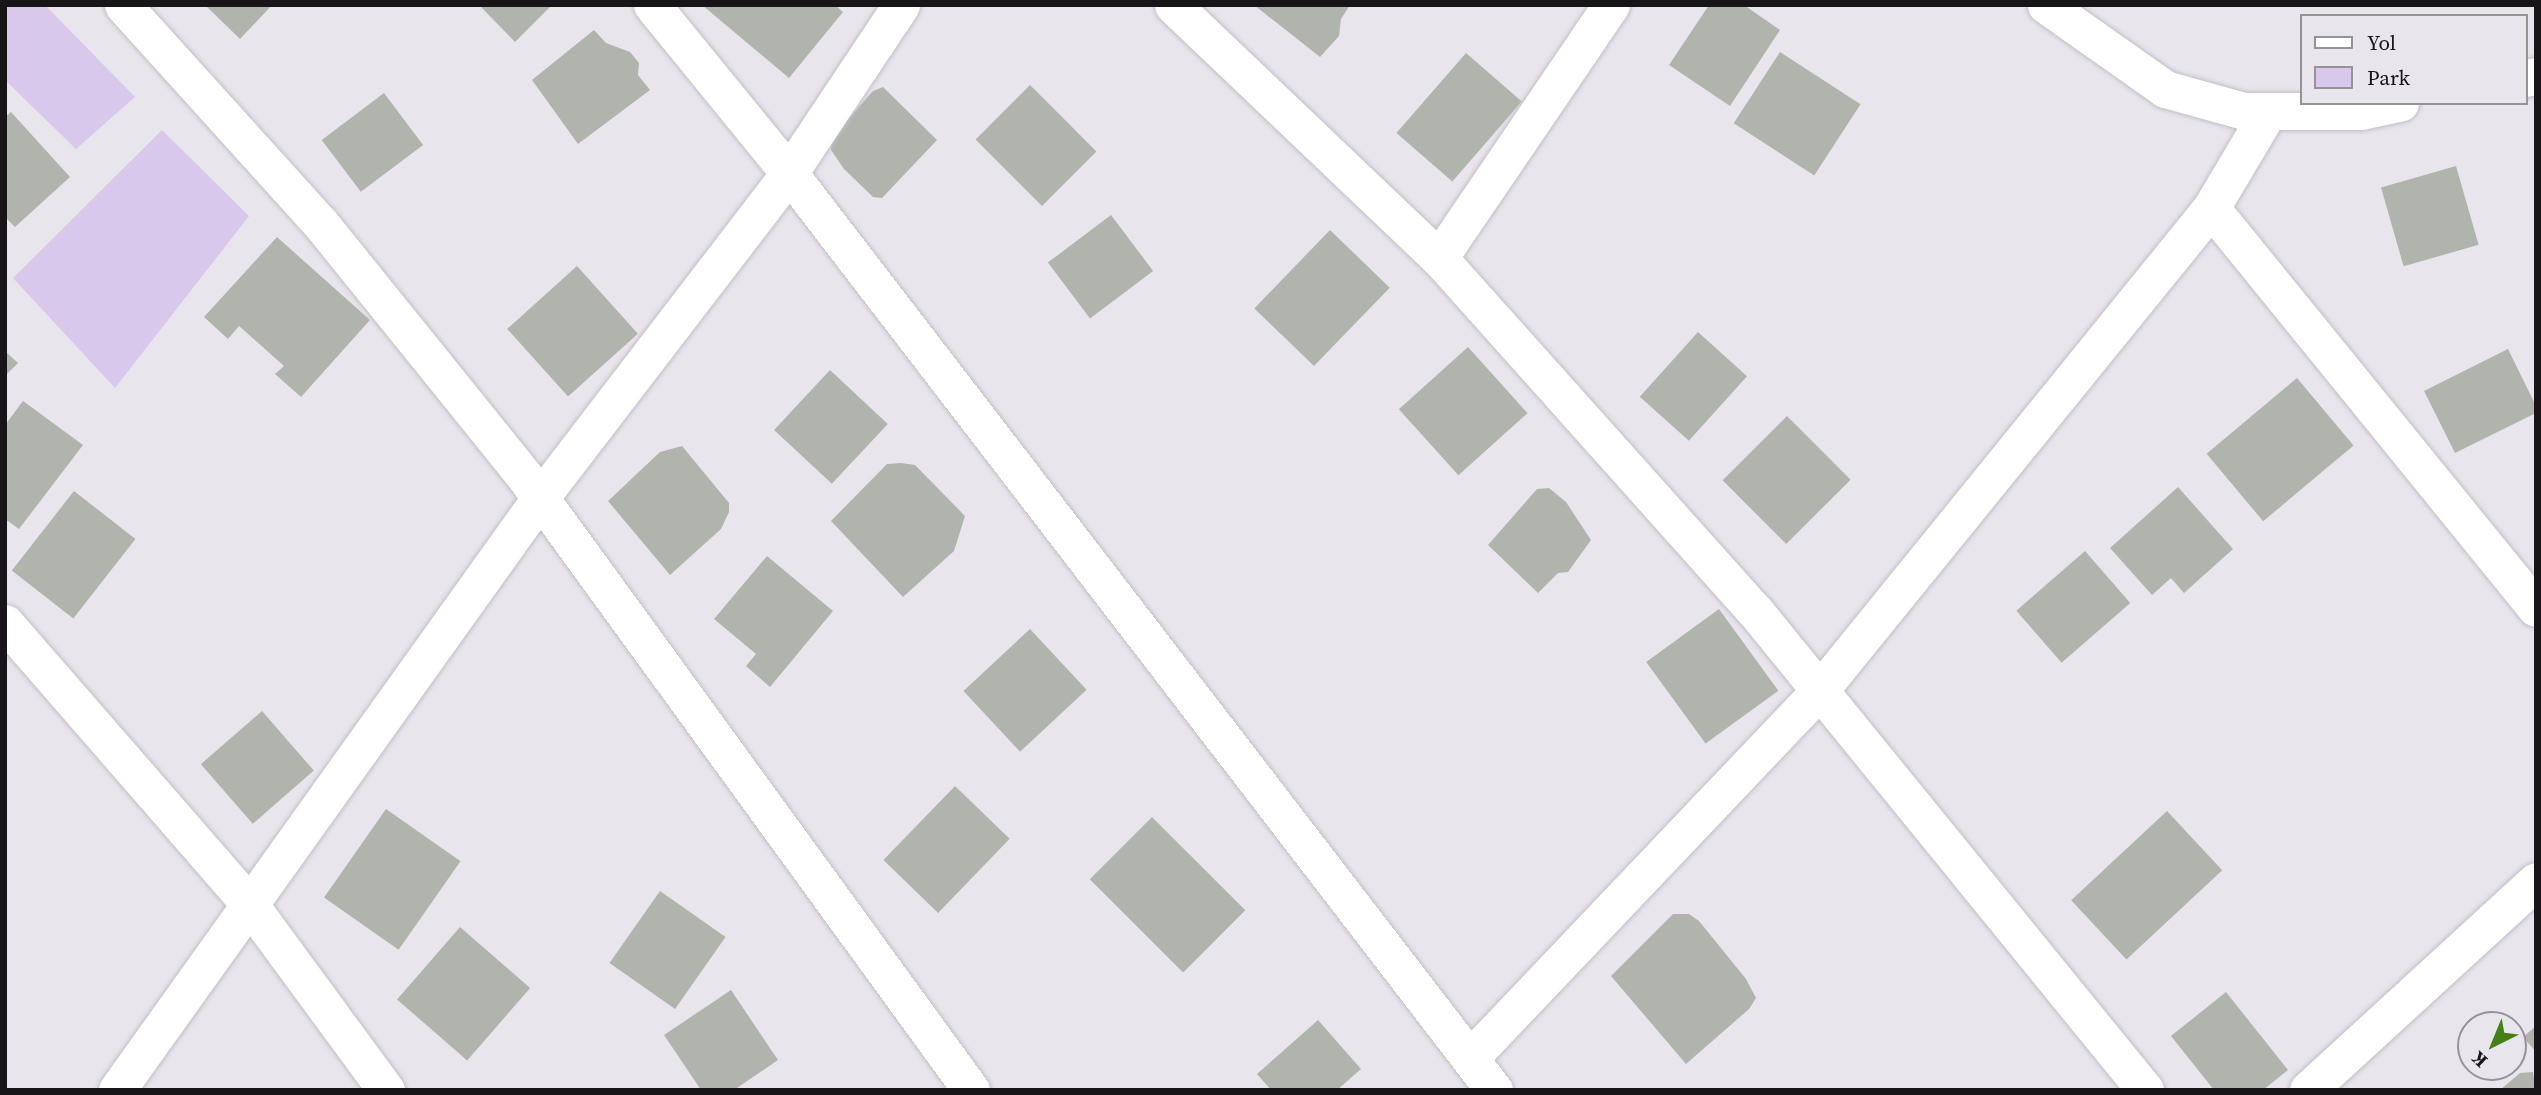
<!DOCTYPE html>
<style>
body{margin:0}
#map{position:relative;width:2541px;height:1095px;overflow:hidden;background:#e9e5ed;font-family:"Source Serif 4",serif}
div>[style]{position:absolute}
.green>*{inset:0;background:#d8c8eb}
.building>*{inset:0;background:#b0b4ad;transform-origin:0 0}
.roads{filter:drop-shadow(0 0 2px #c2bec6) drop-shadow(0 0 2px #c2bec6)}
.minor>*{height:37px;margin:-18.5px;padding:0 18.5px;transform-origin:18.5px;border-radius:18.5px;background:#fff}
span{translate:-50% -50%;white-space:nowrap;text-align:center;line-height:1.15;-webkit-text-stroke:5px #e9e5ed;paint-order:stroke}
.frame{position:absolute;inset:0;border:7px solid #171518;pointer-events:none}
.legend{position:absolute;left:2300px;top:14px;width:228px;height:91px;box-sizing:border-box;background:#e9e5ed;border:2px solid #959298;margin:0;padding:9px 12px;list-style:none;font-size:21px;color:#171518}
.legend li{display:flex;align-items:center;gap:14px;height:35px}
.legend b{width:35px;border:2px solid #959298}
.north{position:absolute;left:2457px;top:1011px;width:70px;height:70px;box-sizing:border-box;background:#e9e5ed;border:2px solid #959298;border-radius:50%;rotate:223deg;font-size:19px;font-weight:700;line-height:28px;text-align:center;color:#171518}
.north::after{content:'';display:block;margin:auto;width:24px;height:32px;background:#477f17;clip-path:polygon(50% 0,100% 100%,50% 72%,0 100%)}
</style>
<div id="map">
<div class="green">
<i style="clip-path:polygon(5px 5px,45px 5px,135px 97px,76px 149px,5px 80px)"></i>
<i style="clip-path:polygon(162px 130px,249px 216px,115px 388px,13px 278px)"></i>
</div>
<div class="building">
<i style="clip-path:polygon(205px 5px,272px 5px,240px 39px)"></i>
<i style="clip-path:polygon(479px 5px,552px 5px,515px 42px)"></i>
<i style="clip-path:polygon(702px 5px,835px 5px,843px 12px,789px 78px)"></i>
<i style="clip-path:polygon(1254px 5px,1350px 5px,1341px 19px,1339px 36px,1320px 57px)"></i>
<i style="clip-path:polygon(1709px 5px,1744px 5px,1780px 30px,1730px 106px,1669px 65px)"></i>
<i style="clip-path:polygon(594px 30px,606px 43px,630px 52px,639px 63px,638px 75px,650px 90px,578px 144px,532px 80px)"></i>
<i style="left:1780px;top:52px;width:96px;height:85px;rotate:33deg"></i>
<i style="left:1466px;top:53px;width:74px;height:106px;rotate:41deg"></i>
<i style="left:1030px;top:85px;width:94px;height:77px;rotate:45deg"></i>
<i style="clip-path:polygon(883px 87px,937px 140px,882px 198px,873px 197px,844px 169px,831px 150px,832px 137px,873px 91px)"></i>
<i style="left:384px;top:93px;width:65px;height:78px;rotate:53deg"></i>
<i style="clip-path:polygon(11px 112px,70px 177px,15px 227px,5px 217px,5px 117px)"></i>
<i style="left:2456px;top:166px;width:82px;height:78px;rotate:74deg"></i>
<i style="left:1111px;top:215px;width:70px;height:79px;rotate:53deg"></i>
<i style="left:1330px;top:230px;width:83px;height:109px;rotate:44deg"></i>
<i style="clip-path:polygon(277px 237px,370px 320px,301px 397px,275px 374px,284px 366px,239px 326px,228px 339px,204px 317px)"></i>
<i style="left:577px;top:266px;width:91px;height:94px;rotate:48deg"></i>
<i style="left:1698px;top:332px;width:66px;height:87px;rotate:42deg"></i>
<i style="left:1468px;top:347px;width:89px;height:93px;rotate:48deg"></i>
<i style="clip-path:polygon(2508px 349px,2536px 406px,2536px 413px,2455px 453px,2424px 391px)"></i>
<i style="clip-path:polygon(5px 351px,18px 363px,5px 376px)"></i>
<i style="left:830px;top:370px;width:79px;height:82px;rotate:43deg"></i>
<i style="left:2297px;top:378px;width:88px;height:118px;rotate:50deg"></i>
<i style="clip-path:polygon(23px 401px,83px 445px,19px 529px,5px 519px,5px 425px)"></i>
<i style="left:1787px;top:416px;width:90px;height:91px;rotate:45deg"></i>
<i style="clip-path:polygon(682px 446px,729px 503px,729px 512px,721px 529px,670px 575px,608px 501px,660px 452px)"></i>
<i style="clip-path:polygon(901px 463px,915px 465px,965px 516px,954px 551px,903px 597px,831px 521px,887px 464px)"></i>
<i style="clip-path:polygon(2178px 487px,2233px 549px,2184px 593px,2171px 578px,2152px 595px,2110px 548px)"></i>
<i style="clip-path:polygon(1549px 488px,1566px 502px,1591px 540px,1568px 572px,1558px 573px,1538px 593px,1488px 545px,1537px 489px)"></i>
<i style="left:74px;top:491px;width:78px;height:101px;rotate:38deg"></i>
<i style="left:2085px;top:551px;width:69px;height:91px;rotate:49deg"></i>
<i style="clip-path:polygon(767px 556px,833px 611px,770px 687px,746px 666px,756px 654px,714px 619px)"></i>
<i style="left:1719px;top:609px;width:101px;height:90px;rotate:54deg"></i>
<i style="left:1030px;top:629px;width:83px;height:91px;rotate:47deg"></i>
<i style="left:262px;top:711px;width:79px;height:81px;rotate:49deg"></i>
<i style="left:955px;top:786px;width:76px;height:103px;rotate:44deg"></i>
<i style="left:386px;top:809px;width:91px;height:108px;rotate:35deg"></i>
<i style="left:2167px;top:811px;width:81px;height:131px;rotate:47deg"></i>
<i style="left:1152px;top:817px;width:132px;height:88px;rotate:45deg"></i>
<i style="left:660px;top:891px;width:80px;height:88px;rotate:35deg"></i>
<i style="clip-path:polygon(1673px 914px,1689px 914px,1699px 921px,1746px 979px,1756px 998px,1749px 1009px,1686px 1064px,1611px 976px)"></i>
<i style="left:460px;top:927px;width:93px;height:96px;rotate:41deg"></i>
<i style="clip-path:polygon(731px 990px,778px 1060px,734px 1090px,701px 1090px,664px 1035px)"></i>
<i style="clip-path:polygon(2226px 992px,2288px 1070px,2263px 1090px,2214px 1090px,2171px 1036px)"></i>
<i style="clip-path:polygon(1318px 1020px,1361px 1069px,1337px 1090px,1271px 1090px,1257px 1074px)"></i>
<i style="clip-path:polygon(2536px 1026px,2536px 1052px,2523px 1037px)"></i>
<i style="clip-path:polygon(2533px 1072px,2536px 1090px,2500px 1090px,2520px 1073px)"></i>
</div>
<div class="roads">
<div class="minor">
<i style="left:123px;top:5px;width:295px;rotate:47.9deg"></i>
<i style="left:321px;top:224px;width:325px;rotate:51.1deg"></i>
<i style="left:525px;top:477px;width:758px;rotate:53.96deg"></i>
<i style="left:652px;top:5px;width:217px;rotate:50.8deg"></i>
<i style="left:789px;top:173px;width:1157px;rotate:52.45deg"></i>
<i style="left:1173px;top:5px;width:367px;rotate:43.6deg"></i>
<i style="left:1439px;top:258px;width:474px;rotate:48.2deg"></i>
<i style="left:1755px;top:611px;width:618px;rotate:50.85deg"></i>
<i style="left:2046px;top:5px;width:146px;rotate:35.2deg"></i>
<i style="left:2165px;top:89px;width:82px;rotate:15.6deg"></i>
<i style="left:2244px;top:111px;width:117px"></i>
<i style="left:2361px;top:111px;width:40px;rotate:-12deg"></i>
<i style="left:2525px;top:78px;width:11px;rotate:-10deg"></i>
<i style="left:2211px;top:208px;width:515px;rotate:50.91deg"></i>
<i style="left:1439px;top:258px;width:306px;rotate:-55.8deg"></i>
<i style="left:5px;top:623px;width:374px;rotate:49deg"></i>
<i style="left:250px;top:905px;width:230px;rotate:53.7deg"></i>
<i style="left:1470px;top:1058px;width:508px;rotate:-46.44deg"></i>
<i style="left:1820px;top:690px;width:621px;rotate:-50.95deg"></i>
<i style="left:2211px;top:208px;width:112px;rotate:-59.3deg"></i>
<i style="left:117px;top:1090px;width:728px;rotate:-54.45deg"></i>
<i style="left:540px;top:498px;width:409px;rotate:-52.5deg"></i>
<i style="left:789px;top:173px;width:202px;rotate:-56.3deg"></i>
<i style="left:2308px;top:1090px;width:309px;rotate:-42.5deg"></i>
</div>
</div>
<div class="frame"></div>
<ul class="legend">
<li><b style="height:9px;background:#fff"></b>Yol</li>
<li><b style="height:19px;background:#d8c8eb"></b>Park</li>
</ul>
<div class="north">K</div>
</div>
